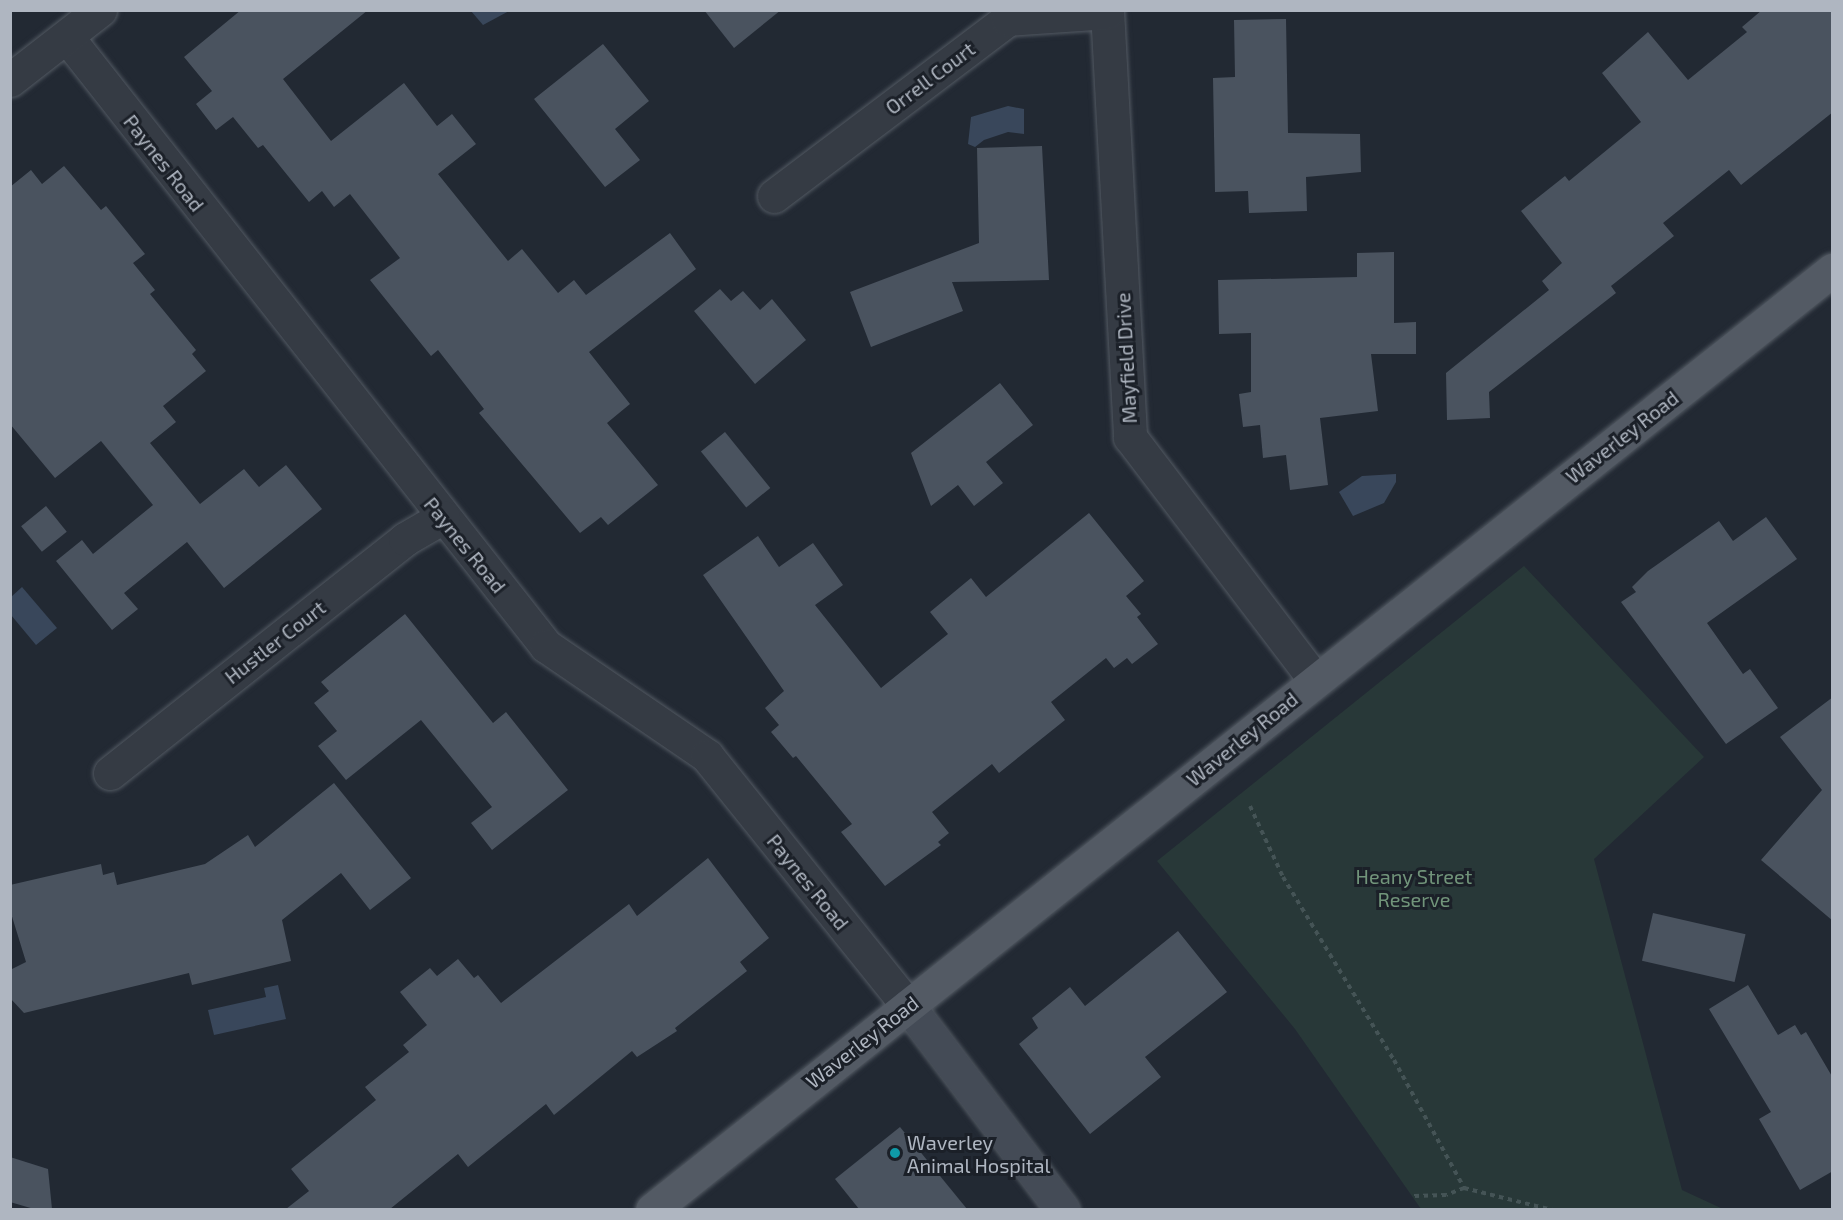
<!DOCTYPE html>
<style>
body{margin:0}
#map{position:relative;width:1843px;height:1220px;overflow:hidden;background:#222933;font-family:"Exo 2",sans-serif}
div>[style]{position:absolute}
.green>*{inset:0;background:#283838}
.water>*{inset:0;background:#39475b}
.building>*{inset:0;background:#4a535f;transform-origin:0 0}
.path>*{height:4px;margin-top:-2px;transform-origin:0;background:repeating-linear-gradient(90deg,#455456 0 4.5px,transparent 0 9px)}
.roads{filter:drop-shadow(0 0 2px #525962) drop-shadow(0 0 2px #525962)}
.street>*{height:33px;margin:-16.5px;padding:0 16.5px;transform-origin:16.5px;border-radius:16.5px;background:#353b44}
.secondary>*{height:33px;margin:-16.5px;padding:0 16.5px;transform-origin:16.5px;border-radius:16.5px;background:#444b56}
.primary>*{height:33px;margin:-16.5px;padding:0 16.5px;transform-origin:16.5px;border-radius:16.5px;background:#535a64}
.dots>*{width:16px;height:16px;translate:-50% -50%;box-sizing:border-box;border:3px solid #1b2028;border-radius:50%}
span{translate:-50% -50%;white-space:nowrap;text-align:center;line-height:1.15;-webkit-text-stroke:6px #1b2028;paint-order:stroke}
.street-label{font-size:20px;color:#afb6c1}
.park-label{font-size:20px;color:#71947a}
.poi-label{font-size:20px;color:#afb6c1}
.left{translate:0 -50%;text-align:left}
.frame{position:absolute;inset:0;border:12px solid #afb6c1;pointer-events:none}
</style>
<div id="map">
<div class="green">
<i style="clip-path:polygon(1524px 566px,1704px 757px,1594px 859px,1682px 1190px,1723px 1209px,1421px 1209px,1295px 1029px,1157px 861px)"></i>
</div>
<div class="water">
<i style="clip-path:polygon(471px 11px,509px 11px,483px 25px)"></i>
<i style="clip-path:polygon(1008px 106px,1024px 109px,1024px 134px,1008px 132px,984px 140px,975px 147px,968px 144px,971px 117px)"></i>
<i style="clip-path:polygon(1396px 474px,1396px 482px,1384px 503px,1353px 516px,1339px 492px,1362px 476px)"></i>
<i style="clip-path:polygon(22px 587px,57px 628px,36px 645px,11px 615px,11px 597px)"></i>
<i style="clip-path:polygon(278px 985px,286px 1019px,214px 1035px,208px 1010px,266px 997px,264px 988px)"></i>
</div>
<div class="building">
<i style="clip-path:polygon(241px 10px,368px 10px,283px 79px,331px 141px,404px 83px,437px 126px,452px 114px,476px 144px,438px 174px,508px 261px,522px 249px,558px 293px,574px 280px,586px 295px,670px 233px,696px 269px,589px 352px,630px 404px,607px 423px,658px 485px,608px 525px,601px 517px,580px 533px,479px 413px,484px 409px,438px 350px,431px 356px,370px 280px,400px 258px,350px 194px,334px 207px,322px 191px,309px 202px,263px 145px,258px 148px,233px 117px,216px 130px,196px 104px,212px 91px,184px 57px)"></i>
<i style="clip-path:polygon(704px 10px,781px 10px,734px 48px)"></i>
<i style="clip-path:polygon(1762px 10px,1833px 10px,1833px 112px,1741px 185px,1729px 170px,1663px 223px,1674px 236px,1611px 286px,1616px 293px,1489px 392px,1490px 418px,1447px 420px,1446px 373px,1549px 290px,1542px 281px,1562px 263px,1521px 211px,1565px 176px,1569px 181px,1641px 122px,1602px 73px,1648px 32px,1688px 80px,1747px 32px,1742px 27px)"></i>
<i style="clip-path:polygon(1286px 19px,1288px 133px,1360px 134px,1361px 172px,1306px 177px,1307px 211px,1249px 213px,1248px 191px,1215px 192px,1213px 78px,1235px 77px,1234px 20px)"></i>
<i style="clip-path:polygon(603px 44px,649px 101px,615px 129px,640px 160px,605px 187px,534px 99px)"></i>
<i style="clip-path:polygon(1042px 146px,1049px 280px,952px 282px,963px 311px,871px 347px,850px 292px,979px 243px,977px 148px)"></i>
<i style="clip-path:polygon(64px 166px,101px 210px,106px 206px,145px 254px,133px 263px,155px 290px,150px 294px,196px 350px,192px 354px,206px 371px,163px 406px,176px 422px,150px 443px,200px 504px,244px 469px,259px 487px,286px 465px,322px 509px,224px 588px,187px 542px,124px 593px,138px 609px,112px 630px,56px 561px,82px 540px,93px 554px,153px 505px,101px 441px,55px 478px,10px 424px,10px 187px,31px 170px,42px 184px)"></i>
<i style="clip-path:polygon(1394px 252px,1394px 323px,1416px 322px,1416px 354px,1371px 354px,1378px 411px,1320px 418px,1328px 485px,1290px 490px,1286px 455px,1263px 458px,1260px 425px,1243px 427px,1239px 394px,1251px 392px,1251px 333px,1219px 334px,1218px 280px,1357px 277px,1357px 253px)"></i>
<i style="clip-path:polygon(720px 289px,731px 301px,743px 291px,760px 310px,772px 299px,806px 340px,755px 384px,694px 311px)"></i>
<i style="clip-path:polygon(1000px 383px,1033px 425px,986px 462px,1003px 483px,974px 506px,958px 485px,931px 506px,911px 453px)"></i>
<i style="left:725px;top:432px;width:72px;height:31px;rotate:51deg"></i>
<i style="left:46px;top:506px;width:33px;height:32px;rotate:51deg"></i>
<i style="clip-path:polygon(1089px 513px,1144px 581px,1126px 596px,1141px 614px,1137px 617px,1158px 644px,1132px 664px,1127px 658px,1114px 668px,1106px 658px,1051px 702px,1065px 720px,999px 773px,992px 764px,932px 812px,949px 833px,938px 842px,941px 845px,885px 886px,841px 832px,852px 824px,796px 756px,793px 758px,771px 732px,779px 725px,765px 708px,784px 691px,703px 575px,758px 536px,779px 567px,813px 543px,843px 585px,815px 605px,881px 688px,948px 634px,930px 612px,971px 578px,986px 597px)"></i>
<i style="clip-path:polygon(1766px 517px,1797px 559px,1707px 623px,1743px 674px,1750px 669px,1778px 708px,1726px 744px,1621px 602px,1636px 592px,1632px 587px,1648px 571px,1719px 521px,1733px 541px)"></i>
<i style="clip-path:polygon(405px 614px,493px 723px,506px 712px,568px 790px,492px 850px,471px 823px,492px 807px,421px 720px,346px 780px,318px 746px,337px 731px,314px 703px,329px 691px,321px 682px)"></i>
<i style="clip-path:polygon(1833px 697px,1833px 921px,1761px 860px,1822px 790px,1780px 737px)"></i>
<i style="clip-path:polygon(334px 783px,411px 878px,370px 910px,341px 873px,282px 920px,291px 961px,192px 985px,189px 973px,24px 1013px,10px 998px,10px 970px,26px 962px,10px 910px,10px 885px,101px 864px,103px 875px,114px 872px,117px 885px,205px 864px,248px 835px,255px 847px)"></i>
<i style="clip-path:polygon(708px 858px,769px 938px,740px 962px,747px 971px,675px 1028px,677px 1031px,637px 1057px,632px 1051px,554px 1115px,546px 1104px,468px 1167px,458px 1154px,390px 1209px,286px 1209px,309px 1191px,291px 1169px,376px 1100px,365px 1087px,409px 1052px,403px 1045px,427px 1025px,400px 992px,430px 968px,437px 976px,458px 959px,474px 978px,478px 975px,501px 1003px,629px 904px,637px 916px)"></i>
<i style="left:1653px;top:913px;width:95px;height:49px;rotate:13deg"></i>
<i style="clip-path:polygon(1178px 931px,1227px 992px,1145px 1057px,1161px 1077px,1090px 1134px,1019px 1044px,1038px 1028px,1032px 1018px,1070px 987px,1085px 1006px)"></i>
<i style="clip-path:polygon(1748px 985px,1778px 1035px,1795px 1025px,1801px 1035px,1806px 1032px,1833px 1078px,1833px 1171px,1800px 1190px,1759px 1119px,1771px 1112px,1709px 1009px)"></i>
<i style="clip-path:polygon(900px 1127px,967px 1209px,859px 1209px,835px 1179px)"></i>
<i style="clip-path:polygon(10px 1157px,48px 1169px,52px 1209px,34px 1209px,10px 1202px)"></i>
</div>
<div class="path">
<i style="left:1250px;top:806px;width:78px;rotate:65.1deg"></i>
<i style="left:1283px;top:877px;width:214px;rotate:58.8deg"></i>
<i style="left:1394px;top:1060px;width:146px;rotate:61.3deg"></i>
<i style="left:1464px;top:1188px;width:19px;rotate:159deg"></i>
<i style="left:1446px;top:1195px;width:32px;rotate:178deg"></i>
<i style="left:1464px;top:1188px;width:91px;rotate:14deg"></i>
</div>
<div class="roads">
<div class="street">
<i style="left:1107px;top:10px;width:428px;rotate:86.9deg"></i>
<i style="left:1130px;top:437px;width:305px;rotate:52.7deg"></i>
<i style="left:67px;top:37px;width:775px;rotate:51.81deg"></i>
<i style="left:546px;top:646px;width:195px;rotate:34.3deg"></i>
<i style="left:707px;top:756px;width:321px;rotate:51.2deg"></i>
<i style="left:10px;top:80px;width:114px;rotate:-37.9deg"></i>
<i style="left:774px;top:196px;width:293px;rotate:-37.1deg"></i>
<i style="left:1008px;top:19px;width:99px;rotate:-4deg"></i>
<i style="left:110px;top:773px;width:377px;rotate:-38.4deg"></i>
<i style="left:405px;top:539px;width:44px;rotate:-30.1deg"></i>
</div>
<div class="secondary">
<i style="left:908px;top:1006px;width:256px;rotate:52.8deg"></i>
</div>
<div class="primary">
<i style="left:652px;top:1210px;width:1509px;rotate:-38.54deg"></i>
</div>
</div>
<div class="dots">
<i style="left:895px;top:1153px;background:#0f9aa8"></i>
</div>
<div class="street-label">
<span style="left:930px;top:78px;rotate:-37deg">Orrell Court</span>
<span style="left:164px;top:163px;rotate:52deg">Paynes Road</span>
<span style="left:1126px;top:358px;rotate:-93deg">Mayfield Drive</span>
<span style="left:1622px;top:437px;rotate:-38deg">Waverley Road</span>
<span style="left:465px;top:545px;rotate:51deg">Paynes Road</span>
<span style="left:275px;top:642px;rotate:-38deg">Hustler Court</span>
<span style="left:1242px;top:739px;rotate:-39deg">Waverley Road</span>
<span style="left:808px;top:882px;rotate:51deg">Paynes Road</span>
<span style="left:862px;top:1042px;rotate:-38deg">Waverley Road</span>
</div>
<div class="park-label">
<span style="left:1414px;top:888px">Heany Street<br>Reserve</span>
</div>
<div class="poi-label">
<span class="left" style="left:907px;top:1154px">Waverley<br>Animal Hospital</span>
</div>
<div class="frame"></div>
</div>
